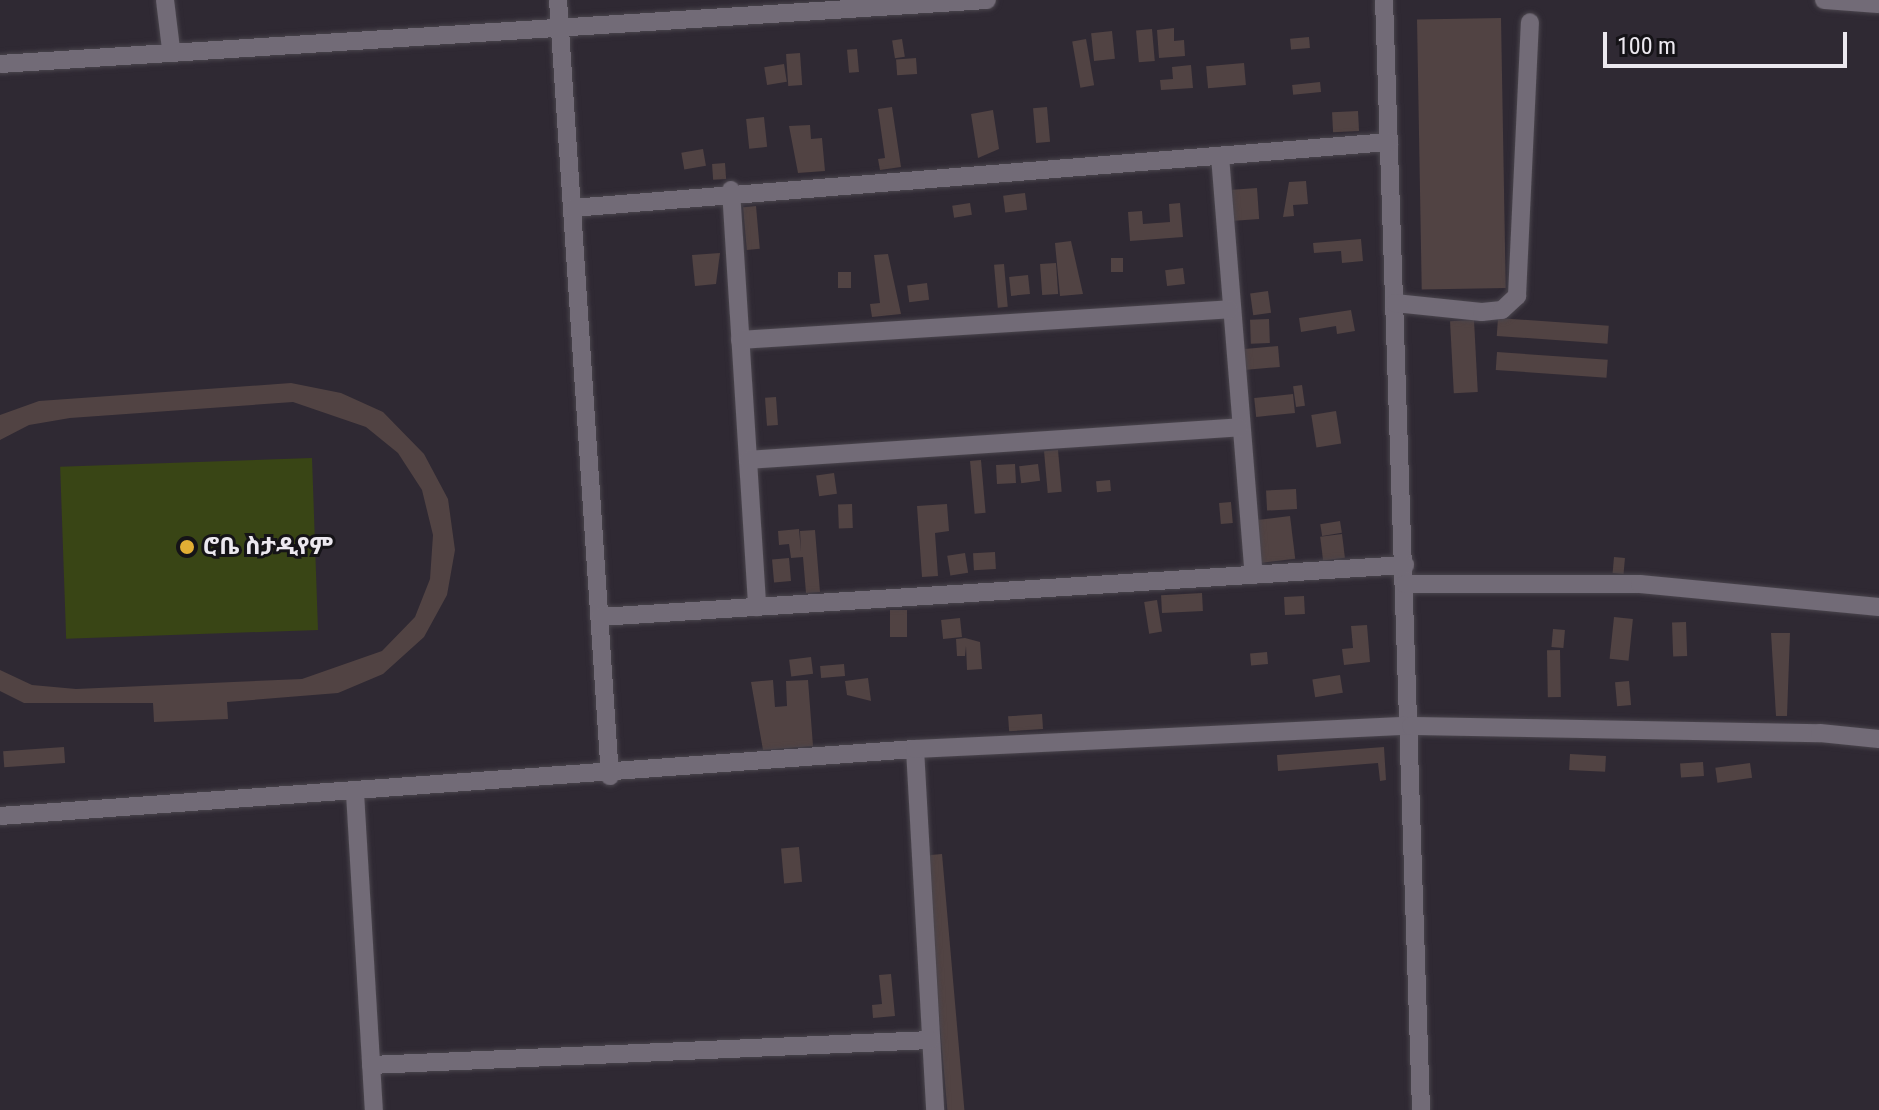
<!DOCTYPE html>
<meta charset="utf-8">
<style>
body{margin:0}
#map{position:relative;width:1879px;height:1110px;overflow:hidden;background:#2f2933;font-family:"Roboto Condensed","Noto Sans Ethiopic",sans-serif}
div>[style]{position:absolute}
.green>*{inset:0;background:#394515;transform-origin:0 0}
.building>*{inset:0;background:#514343;transform-origin:0 0}
.roads{filter:drop-shadow(0 0 2px #4a454d) drop-shadow(0 0 2px #4a454d)}
.minor>*{height:18px;margin:-9px;padding:0 9px;transform-origin:9px;border-radius:9px;background:#726b77}
.dots>*{width:22px;height:22px;translate:-50% -50%;box-sizing:border-box;border:4px solid #151317;border-radius:50%}
span{translate:-50% -50%;white-space:nowrap;text-align:center;line-height:1.15;-webkit-text-stroke:6px #151317;paint-order:stroke}
.poi-label{font-size:24px;color:#ece8ef;font-weight:700}
.left{translate:0 -50%;text-align:left}
.scale{position:absolute;left:1603px;top:32px;width:244px;height:36px;box-sizing:border-box;border:4px solid #ece8ef;border-top:0;padding-left:10px;font-size:24px;line-height:28px;white-space:nowrap;color:#ece8ef;-webkit-text-stroke:6px #151317;paint-order:stroke}
</style>
<div id="map">
<div class="green">
<i style="left:312px;top:458px;width:172px;height:252px;rotate:88deg"></i>
</div>
<div class="building">
<i style="left:1501px;top:18px;width:270px;height:84px;rotate:89deg"></i>
<i style="clip-path:polygon(1174px 28px,1174px 41px,1184px 40px,1185px 56px,1159px 58px,1157px 30px)"></i>
<i style="left:1152px;top:29px;width:32px;height:16px;rotate:85deg"></i>
<i style="left:1112px;top:31px;width:28px;height:21px;rotate:84deg"></i>
<i style="left:1309px;top:37px;width:11px;height:19px;rotate:85deg"></i>
<i style="left:902px;top:39px;width:18px;height:10px;rotate:81deg"></i>
<i style="left:1086px;top:39px;width:47px;height:14px;rotate:80deg"></i>
<i style="left:857px;top:49px;width:23px;height:10px;rotate:85deg"></i>
<i style="left:800px;top:53px;width:32px;height:14px;rotate:86deg"></i>
<i style="left:916px;top:58px;width:16px;height:20px;rotate:86deg"></i>
<i style="left:1244px;top:63px;width:22px;height:38px;rotate:85deg"></i>
<i style="left:784px;top:64px;width:18px;height:20px;rotate:81deg"></i>
<i style="clip-path:polygon(1191px 65px,1193px 88px,1161px 90px,1160px 80px,1173px 79px,1172px 67px)"></i>
<i style="left:1320px;top:82px;width:10px;height:28px;rotate:84deg"></i>
<i style="clip-path:polygon(892px 107px,901px 167px,880px 170px,878px 159px,885px 158px,878px 109px)"></i>
<i style="left:1047px;top:107px;width:35px;height:14px;rotate:85deg"></i>
<i style="clip-path:polygon(993px 110px,999px 149px,978px 158px,971px 114px)"></i>
<i style="left:1358px;top:111px;width:20px;height:26px;rotate:87deg"></i>
<i style="left:764px;top:117px;width:30px;height:18px;rotate:84deg"></i>
<i style="clip-path:polygon(810px 125px,811px 139px,822px 138px,825px 171px,798px 173px,789px 126px)"></i>
<i style="left:703px;top:149px;width:17px;height:22px;rotate:80deg"></i>
<i style="left:725px;top:163px;width:16px;height:13px;rotate:86deg"></i>
<i style="clip-path:polygon(1306px 181px,1308px 204px,1293px 205px,1294px 216px,1283px 217px,1289px 182px)"></i>
<i style="left:1257px;top:188px;width:31px;height:28px;rotate:86deg"></i>
<i style="left:1025px;top:193px;width:17px;height:22px;rotate:83deg"></i>
<i style="left:970px;top:203px;width:12px;height:18px;rotate:81deg"></i>
<i style="clip-path:polygon(1180px 203px,1183px 237px,1130px 241px,1128px 212px,1142px 211px,1143px 224px,1170px 222px,1169px 204px)"></i>
<i style="left:756px;top:206px;width:43px;height:13px;rotate:85deg"></i>
<i style="clip-path:polygon(1361px 239px,1363px 261px,1342px 263px,1341px 251px,1314px 253px,1313px 243px)"></i>
<i style="clip-path:polygon(1071px 241px,1083px 294px,1060px 296px,1055px 243px)"></i>
<i style="clip-path:polygon(720px 253px,716px 284px,695px 286px,692px 255px)"></i>
<i style="clip-path:polygon(888px 254px,901px 314px,872px 317px,870px 304px,880px 303px,874px 255px)"></i>
<i style="left:1111px;top:258px;width:12px;height:14px"></i>
<i style="left:1056px;top:263px;width:31px;height:16px;rotate:86deg"></i>
<i style="left:1004px;top:264px;width:43px;height:10px;rotate:85deg"></i>
<i style="left:1183px;top:268px;width:16px;height:18px;rotate:83deg"></i>
<i style="left:838px;top:272px;width:13px;height:16px"></i>
<i style="left:1028px;top:275px;width:19px;height:19px;rotate:84deg"></i>
<i style="left:927px;top:283px;width:17px;height:20px;rotate:83deg"></i>
<i style="left:1268px;top:291px;width:22px;height:18px;rotate:82deg"></i>
<i style="clip-path:polygon(1351px 310px,1355px 331px,1337px 334px,1336px 326px,1301px 332px,1299px 318px)"></i>
<i style="left:1498px;top:318px;width:111px;height:18px;rotate:4deg"></i>
<i style="left:1269px;top:319px;width:24px;height:19px;rotate:88deg"></i>
<i style="left:1474px;top:320px;width:72px;height:24px;rotate:87deg"></i>
<i style="left:1278px;top:346px;width:21px;height:36px;rotate:85deg"></i>
<i style="left:1497px;top:352px;width:111px;height:18px;rotate:4deg"></i>
<i style="clip-path:polygon(291px 383px,341px 393px,383px 412px,424px 454px,448px 499px,455px 550px,447px 595px,424px 637px,383px 674px,338px 693px,227px 702px,228px 719px,154px 722px,153px 703px,24px 703px,0 691px,0 670px,32px 685px,76px 689px,302px 679px,382px 651px,415px 617px,430px 579px,433px 535px,422px 490px,398px 453px,366px 427px,293px 402px,70px 418px,29px 425px,0 440px,0 415px,39px 401px)"></i>
<i style="left:1302px;top:385px;width:21px;height:9px;rotate:82deg"></i>
<i style="left:1293px;top:394px;width:19px;height:39px;rotate:84deg"></i>
<i style="left:776px;top:397px;width:28px;height:11px;rotate:86deg"></i>
<i style="left:1336px;top:411px;width:33px;height:25px;rotate:81deg"></i>
<i style="left:1058px;top:450px;width:42px;height:14px;rotate:85deg"></i>
<i style="left:981px;top:460px;width:53px;height:11px;rotate:85deg"></i>
<i style="left:1015px;top:464px;width:19px;height:19px;rotate:87deg"></i>
<i style="left:1038px;top:464px;width:17px;height:19px;rotate:83deg"></i>
<i style="left:834px;top:473px;width:21px;height:18px;rotate:82deg"></i>
<i style="left:1110px;top:480px;width:11px;height:14px;rotate:85deg"></i>
<i style="left:1296px;top:489px;width:20px;height:30px;rotate:87deg"></i>
<i style="left:1231px;top:502px;width:21px;height:12px;rotate:85deg"></i>
<i style="left:852px;top:504px;width:24px;height:14px;rotate:88deg"></i>
<i style="clip-path:polygon(947px 504px,949px 531px,935px 533px,938px 576px,922px 577px,917px 506px)"></i>
<i style="left:1290px;top:516px;width:43px;height:35px;rotate:83deg"></i>
<i style="left:1340px;top:521px;width:12px;height:20px;rotate:81deg"></i>
<i style="clip-path:polygon(799px 529px,801px 552px,800px 531px,815px 530px,820px 592px,806px 593px,803px 557px,791px 558px,789px 544px,779px 545px,778px 531px)"></i>
<i style="left:1342px;top:534px;width:24px;height:22px;rotate:83deg"></i>
<i style="left:995px;top:552px;width:17px;height:22px;rotate:87deg"></i>
<i style="left:965px;top:553px;width:20px;height:18px;rotate:81deg"></i>
<i style="left:1614px;top:557px;width:11px;height:16px;rotate:5deg"></i>
<i style="left:789px;top:558px;width:23px;height:17px;rotate:85deg"></i>
<i style="left:1202px;top:593px;width:18px;height:41px;rotate:87deg"></i>
<i style="left:1304px;top:596px;width:18px;height:20px;rotate:87deg"></i>
<i style="left:1157px;top:600px;width:32px;height:13px;rotate:81deg"></i>
<i style="left:890px;top:610px;width:17px;height:27px"></i>
<i style="left:1614px;top:617px;width:19px;height:42px;rotate:6deg"></i>
<i style="left:960px;top:618px;width:19px;height:19px;rotate:84deg"></i>
<i style="left:1686px;top:622px;width:34px;height:14px;rotate:88deg"></i>
<i style="clip-path:polygon(1367px 625px,1370px 662px,1344px 665px,1342px 649px,1353px 648px,1351px 626px)"></i>
<i style="left:1553px;top:629px;width:12px;height:18px;rotate:5deg"></i>
<i style="clip-path:polygon(1771px 633px,1790px 633px,1787px 716px,1776px 716px)"></i>
<i style="clip-path:polygon(965px 638px,980px 642px,982px 669px,967px 670px,966px 646px,965px 656px,957px 656px,956px 639px)"></i>
<i style="left:1560px;top:650px;width:47px;height:13px;rotate:89deg"></i>
<i style="left:1267px;top:652px;width:12px;height:17px;rotate:85deg"></i>
<i style="left:811px;top:657px;width:17px;height:22px;rotate:83deg"></i>
<i style="left:844px;top:664px;width:12px;height:24px;rotate:85deg"></i>
<i style="left:1340px;top:675px;width:18px;height:28px;rotate:81deg"></i>
<i style="clip-path:polygon(868px 678px,871px 701px,847px 695px,845px 681px)"></i>
<i style="clip-path:polygon(773px 680px,775px 707px,787px 706px,786px 681px,808px 680px,813px 746px,763px 750px,751px 682px)"></i>
<i style="left:1629px;top:681px;width:24px;height:14px;rotate:85deg"></i>
<i style="left:1042px;top:714px;width:15px;height:34px;rotate:86deg"></i>
<i style="left:64px;top:747px;width:16px;height:61px;rotate:86deg"></i>
<i style="clip-path:polygon(1384px 747px,1386px 780px,1380px 781px,1378px 763px,1278px 771px,1277px 755px)"></i>
<i style="left:1570px;top:754px;width:36px;height:16px;rotate:3deg"></i>
<i style="left:1703px;top:762px;width:14px;height:23px;rotate:86deg"></i>
<i style="left:1750px;top:763px;width:15px;height:35px;rotate:82deg"></i>
<i style="left:799px;top:847px;width:35px;height:18px;rotate:85deg"></i>
<i style="left:942px;top:854px;width:257px;height:17px;rotate:85deg"></i>
<i style="clip-path:polygon(891px 974px,895px 1016px,873px 1018px,872px 1005px,882px 1004px,879px 975px)"></i>
</div>
<div class="roads">
<div class="minor">
<i style="left:165px;top:0;width:49px;rotate:83deg"></i>
<i style="left:558px;top:0;width:778px;rotate:86.17deg"></i>
<i style="left:1384px;top:0;width:1111px;rotate:88.09deg"></i>
<i style="left:1824px;top:0;width:55px;rotate:4.2deg"></i>
<i style="left:0;top:64px;width:989px;rotate:-3.71deg"></i>
<i style="left:1220px;top:156px;width:420px;rotate:85.4deg"></i>
<i style="left:731px;top:190px;width:418px;rotate:86.4deg"></i>
<i style="left:572px;top:208px;width:820px;rotate:-4.62deg"></i>
<i style="left:1395px;top:303px;width:87px;rotate:5.9deg"></i>
<i style="left:1482px;top:312px;width:20px;rotate:-6deg"></i>
<i style="left:1502px;top:310px;width:21px;rotate:-43deg"></i>
<i style="left:1517px;top:296px;width:274px;rotate:-87.3deg"></i>
<i style="left:740px;top:340px;width:490px;rotate:-3.6deg"></i>
<i style="left:748px;top:460px;width:492px;rotate:-3.8deg"></i>
<i style="left:1405px;top:584px;width:235px"></i>
<i style="left:1640px;top:584px;width:240px;rotate:5.5deg"></i>
<i style="left:600px;top:617px;width:807px;rotate:-3.7deg"></i>
<i style="left:915px;top:749px;width:362px;rotate:86.8deg"></i>
<i style="left:355px;top:793px;width:318px;rotate:86.6deg"></i>
<i style="left:0;top:816px;width:917px;rotate:-4.19deg"></i>
<i style="left:915px;top:749px;width:497px;rotate:-2.7deg"></i>
<i style="left:1411px;top:726px;width:409px;rotate:1deg"></i>
<i style="left:1820px;top:733px;width:59px;rotate:5.8deg"></i>
<i style="left:371px;top:1065px;width:560px;rotate:-2.56deg"></i>
</div>
</div>
<div class="dots">
<i style="left:187px;top:547px;background:#e2ae34"></i>
</div>
<div class="poi-label">
<span class="left" style="left:203px;top:547px">ሮቤ ስታዲየም</span>
</div>
<div class="scale">100 m</div>
</div>
